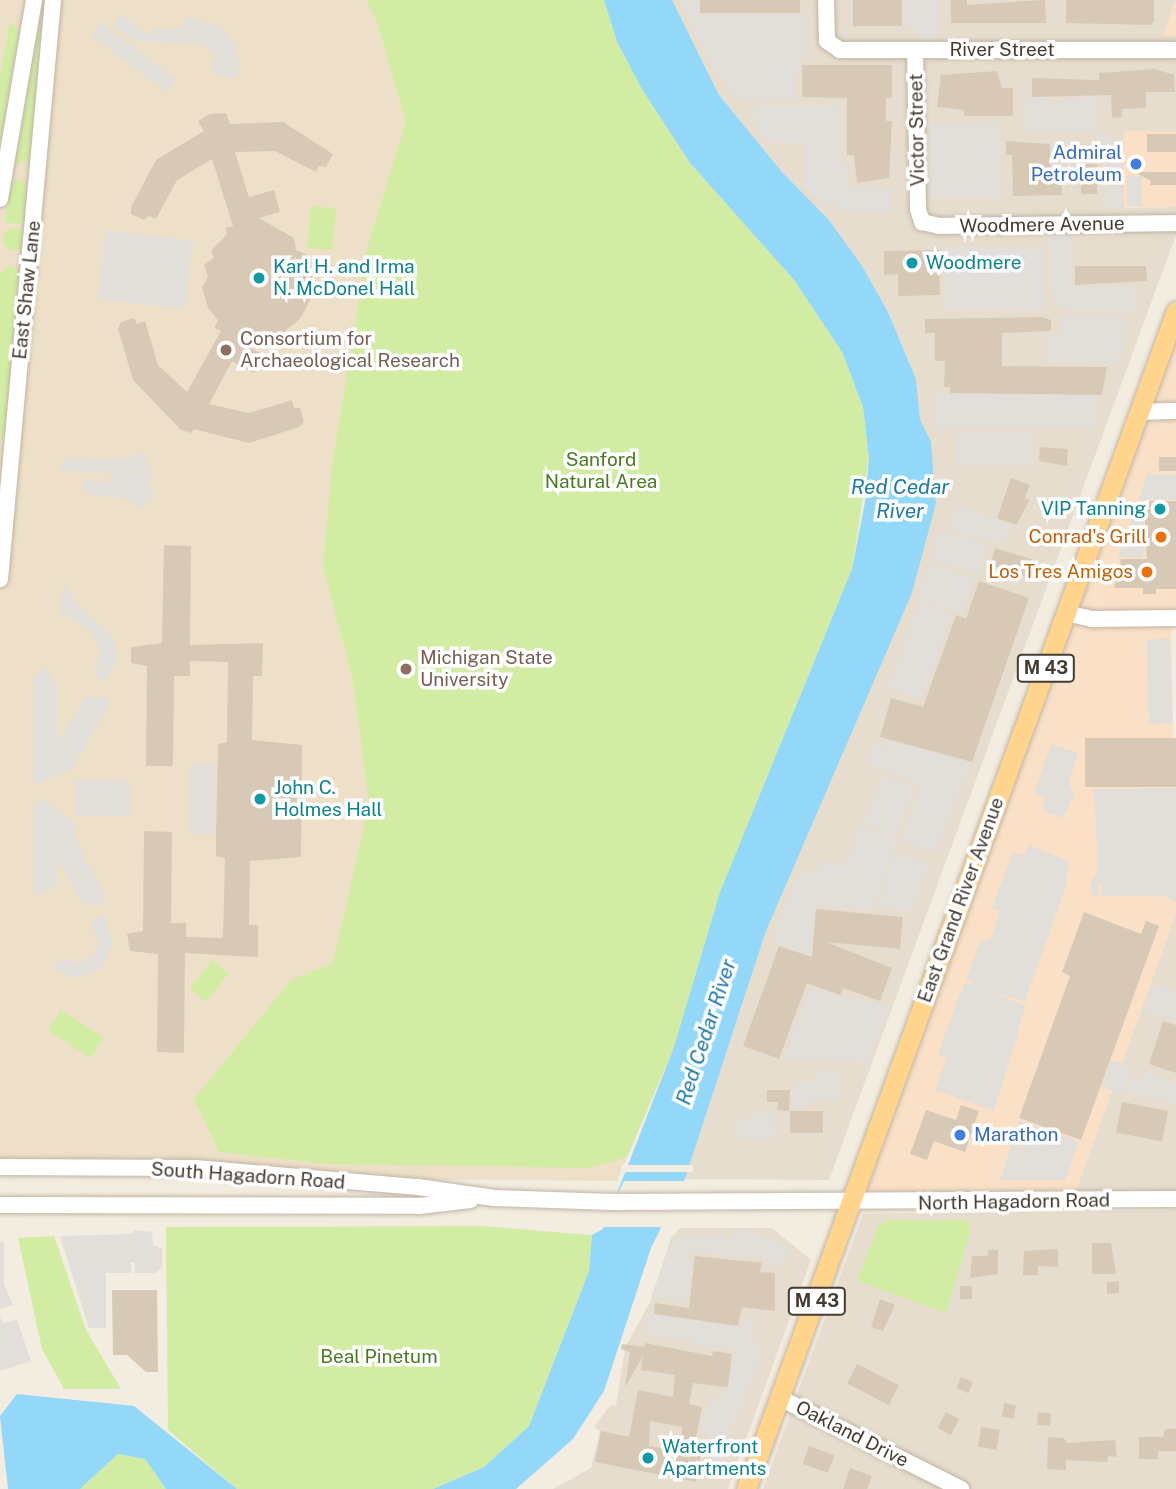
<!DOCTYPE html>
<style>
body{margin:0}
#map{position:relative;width:1176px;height:1489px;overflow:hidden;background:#f3ece0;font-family:"Public Sans",sans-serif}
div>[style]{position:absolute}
.residential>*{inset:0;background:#e7ddce}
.commercial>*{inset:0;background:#f9e0c7;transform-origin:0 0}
.education>*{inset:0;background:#eee0c8}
.green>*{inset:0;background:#d2eda3;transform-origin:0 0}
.round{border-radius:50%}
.parking>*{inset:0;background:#e2deda;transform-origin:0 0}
.water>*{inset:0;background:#93d8f8}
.pier>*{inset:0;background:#f3ece0;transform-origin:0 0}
.building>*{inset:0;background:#d8c9b7;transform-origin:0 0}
.roads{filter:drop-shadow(0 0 2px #c1b5a5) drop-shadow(0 0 2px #c1b5a5)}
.minor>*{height:16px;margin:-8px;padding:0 8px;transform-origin:8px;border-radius:8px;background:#fff}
.major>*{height:19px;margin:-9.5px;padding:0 9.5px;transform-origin:9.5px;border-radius:9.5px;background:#ffd58d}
.dots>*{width:19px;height:19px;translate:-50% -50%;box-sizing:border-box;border:4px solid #fff;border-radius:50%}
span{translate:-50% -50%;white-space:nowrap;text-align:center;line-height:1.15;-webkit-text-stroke:7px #fff;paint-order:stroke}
.shield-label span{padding:2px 5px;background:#fff;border:2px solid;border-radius:5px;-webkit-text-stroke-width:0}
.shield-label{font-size:18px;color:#443b31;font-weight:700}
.street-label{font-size:19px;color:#443b31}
.shop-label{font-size:19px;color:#366cbe}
.right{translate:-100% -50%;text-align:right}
.left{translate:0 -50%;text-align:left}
.culture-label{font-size:19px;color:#0d838f}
.education-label{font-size:19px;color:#785e54}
.park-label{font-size:19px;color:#497b1f}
.food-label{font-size:19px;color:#c56008}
.water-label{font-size:21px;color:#1e7aaa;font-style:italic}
</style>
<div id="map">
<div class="residential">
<i style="clip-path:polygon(672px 0,1176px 0,1163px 36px,1176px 36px,1176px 131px,1124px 133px,1125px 208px,1176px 207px,1176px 235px,829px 1180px,685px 1179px,766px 931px,936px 503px,931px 442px,920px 419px,916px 379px,888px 312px,829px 220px,782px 172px,719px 95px)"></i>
<i style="clip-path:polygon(1176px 913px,1176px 1198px,1073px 1199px)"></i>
<i style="clip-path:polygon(1176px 1210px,1176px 1489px,763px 1489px,863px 1214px)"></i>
<i style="clip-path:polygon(680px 1228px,772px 1228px,811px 1260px,728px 1489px,553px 1489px,591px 1468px,600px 1431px,594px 1426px,611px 1405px,616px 1406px,625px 1348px,651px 1300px,671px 1238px)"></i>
</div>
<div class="commercial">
<i style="clip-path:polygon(1176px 0,1176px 36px,1163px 36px)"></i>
<i style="left:1176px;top:131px;width:76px;height:52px;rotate:90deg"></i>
<i style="clip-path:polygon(1176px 322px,1176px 617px,1171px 617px,1176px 913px,1073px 1199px,854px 1202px)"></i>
</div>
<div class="education">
<i style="clip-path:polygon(0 0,604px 0,720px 892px,674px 1047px,617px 1181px,394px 1179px,0 1160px)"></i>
</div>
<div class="green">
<i style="clip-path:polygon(366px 0,604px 0,617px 42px,643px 91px,690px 163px,794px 280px,842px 352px,863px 407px,869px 458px,852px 569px,720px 892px,674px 1047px,627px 1157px,589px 1168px,327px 1164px,219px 1152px,194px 1099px,291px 980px,333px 963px,369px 805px,353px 680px,323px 566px,332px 467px,367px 249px,406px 122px,377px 22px)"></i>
<i style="clip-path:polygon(10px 21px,19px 31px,0 146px,0 75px)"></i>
<i style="clip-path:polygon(42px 25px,32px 157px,19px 164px,14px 161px,37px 27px)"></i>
<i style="clip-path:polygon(18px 179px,29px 186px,26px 225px,5px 222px,10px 186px)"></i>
<i style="left:311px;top:206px;width:25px;height:42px;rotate:5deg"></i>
<i class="round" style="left:3px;top:228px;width:22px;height:22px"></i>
<i style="clip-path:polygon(9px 265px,21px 272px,7px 422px,0 443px,0 274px)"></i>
<i style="left:212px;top:960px;width:21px;height:37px;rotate:37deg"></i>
<i style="left:61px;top:1010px;width:51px;height:24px;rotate:33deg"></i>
<i style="clip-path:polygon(888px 1220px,968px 1220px,970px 1232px,946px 1313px,857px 1281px,879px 1224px)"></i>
<i style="clip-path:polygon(482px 1226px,592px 1235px,589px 1271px,529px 1426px,484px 1467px,433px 1489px,237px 1489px,168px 1430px,166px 1227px)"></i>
<i style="clip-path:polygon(54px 1236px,86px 1330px,121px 1389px,64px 1389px,42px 1349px,18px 1238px)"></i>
<i style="clip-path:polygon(118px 1454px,145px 1459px,166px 1489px,80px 1489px)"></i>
</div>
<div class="parking">
<i style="clip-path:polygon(680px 0,699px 0,703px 16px,805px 14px,805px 56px,800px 59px,801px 72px,795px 73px,795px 100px,737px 101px,704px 54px)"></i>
<i style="clip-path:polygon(903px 0,940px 0,940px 39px,915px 39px,915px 26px,903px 26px)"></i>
<i style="clip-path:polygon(121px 14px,148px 35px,155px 29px,183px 29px,181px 22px,186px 17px,220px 26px,236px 46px,240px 68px,236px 79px,212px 73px,214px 55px,204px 45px,134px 40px,113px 25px)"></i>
<i style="left:101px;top:23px;width:94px;height:16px;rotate:37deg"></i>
<i style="clip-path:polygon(1026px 97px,1050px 97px,1050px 106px,1059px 106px,1059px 99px,1096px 98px,1096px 132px,1026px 133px)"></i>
<i style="clip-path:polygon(754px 105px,839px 106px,840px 164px,848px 165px,848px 188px,892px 189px,892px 213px,838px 211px,838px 203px,821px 203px,803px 187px,803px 143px,769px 142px,754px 123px)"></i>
<i style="left:929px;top:123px;width:71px;height:75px"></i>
<i style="clip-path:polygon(1096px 134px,1110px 134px,1111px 142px,1122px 142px,1123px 208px,1105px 208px,1104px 157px,1097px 157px)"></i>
<i style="left:1050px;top:142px;width:22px;height:31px"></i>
<i style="left:1127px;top:176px;width:15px;height:30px"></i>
<i style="left:106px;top:230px;width:88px;height:69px;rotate:7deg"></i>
<i style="clip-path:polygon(1049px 235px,1071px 235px,1071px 287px,1138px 287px,1137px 312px,1078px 312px,1058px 305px,1049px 285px)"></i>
<i style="left:943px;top:248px;width:101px;height:62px"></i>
<i style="clip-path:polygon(1060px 315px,1125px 316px,1124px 351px,1118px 363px,1048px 363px,1048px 335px,1060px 335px)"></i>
<i style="clip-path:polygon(1022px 392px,1022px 397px,1030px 397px,1031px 392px,1096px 395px,1096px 429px,934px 429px,934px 393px)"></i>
<i style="left:955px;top:433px;width:79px;height:32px"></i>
<i style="clip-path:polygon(144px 453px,149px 469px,118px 473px,154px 470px,148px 482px,155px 495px,142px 509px,126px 499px,88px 494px,83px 489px,84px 480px,109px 482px,112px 473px,61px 471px,62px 462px,69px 457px,118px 460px)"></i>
<i style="clip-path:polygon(1147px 475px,1176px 475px,1176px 500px,1138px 500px)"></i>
<i style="clip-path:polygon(957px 505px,1010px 525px,1005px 544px,951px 531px)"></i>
<i style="clip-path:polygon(1132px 518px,1144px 518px,1143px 558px,1118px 557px)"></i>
<i style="left:939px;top:531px;width:50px;height:30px;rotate:15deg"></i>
<i style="left:930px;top:563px;width:47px;height:37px;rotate:20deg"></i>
<i style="clip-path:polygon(63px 581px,75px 602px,114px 638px,118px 659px,105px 683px,93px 675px,100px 652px,93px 634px,73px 618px,61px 617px)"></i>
<i style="left:920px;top:601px;width:35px;height:93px;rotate:20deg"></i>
<i style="left:1170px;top:639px;width:84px;height:24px;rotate:88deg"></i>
<i style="clip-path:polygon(46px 667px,57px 688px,57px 736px,62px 736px,85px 697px,109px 697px,110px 702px,73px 769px,37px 784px,33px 781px,33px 678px)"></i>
<i style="clip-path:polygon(888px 740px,971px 763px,935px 852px,901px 840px,921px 784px,865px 764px,873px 744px,885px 748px)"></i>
<i style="clip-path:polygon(1051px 744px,1079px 753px,1069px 782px,1074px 795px,1063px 818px,1043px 811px,1045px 798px,1034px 793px)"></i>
<i style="left:190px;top:764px;width:26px;height:70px"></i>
<i style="left:883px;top:775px;width:34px;height:53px;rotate:21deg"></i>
<i style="left:76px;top:780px;width:54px;height:36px"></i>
<i style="clip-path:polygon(1176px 788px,1176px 903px,1165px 896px,1102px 896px,1102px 884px,1098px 885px,1097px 896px,1093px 896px,1090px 886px,1098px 869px,1094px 789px)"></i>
<i style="clip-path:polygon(43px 798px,71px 820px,84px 858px,106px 894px,103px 906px,81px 902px,61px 865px,57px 865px,57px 886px,36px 895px,33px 891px,33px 809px)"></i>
<i style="clip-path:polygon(858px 826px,897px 839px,872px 911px,816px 905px,810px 956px,771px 941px,798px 872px,817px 873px,821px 860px,847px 867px)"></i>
<i style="clip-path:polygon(1028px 845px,1069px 861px,1066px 886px,1025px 1001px,987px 991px,1026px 1006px,994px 1111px,935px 1090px,946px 1060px,938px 1053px,964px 984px,974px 984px,966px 979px,981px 940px,990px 940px,998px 919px,999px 910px,992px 908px,1012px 854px,1024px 855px)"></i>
<i style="clip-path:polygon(895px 853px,929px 864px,912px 911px,877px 908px)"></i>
<i style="clip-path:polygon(103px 914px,114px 944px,101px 969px,75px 978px,51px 968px,62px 958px,76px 963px,93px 956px,99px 943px,90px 923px)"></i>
<i style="clip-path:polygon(1154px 984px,1176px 991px,1176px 1022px,1145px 1011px)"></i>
<i style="clip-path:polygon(809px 989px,889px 1005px,869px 1062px,783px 1060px)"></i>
<i style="left:1111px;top:1060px;width:23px;height:28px;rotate:20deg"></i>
<i style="clip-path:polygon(818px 1071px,839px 1071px,839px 1101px,805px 1101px,805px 1110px,793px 1110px,793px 1086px,798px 1081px,816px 1082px)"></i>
<i style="clip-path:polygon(1141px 1071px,1176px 1083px,1176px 1104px,1127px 1093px,1132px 1077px,1142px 1081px)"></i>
<i style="clip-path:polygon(773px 1112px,774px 1139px,738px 1139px,738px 1119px,750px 1119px,750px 1113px)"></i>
<i style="clip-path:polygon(1019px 1120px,1079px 1141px,1065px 1180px,1000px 1180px)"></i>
<i style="clip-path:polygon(134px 1230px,152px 1232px,153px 1245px,162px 1249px,162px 1267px,156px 1273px,135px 1273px,135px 1263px,131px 1262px,131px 1273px,106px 1273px,106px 1328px,89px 1328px,60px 1236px,132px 1234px)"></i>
<i style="clip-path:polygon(732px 1230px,750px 1231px,791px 1248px,776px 1267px,761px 1257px,746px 1255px,745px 1259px,693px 1251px,688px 1260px,693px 1261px,688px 1301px,651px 1297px,673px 1238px,724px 1236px,729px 1241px)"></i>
<i style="clip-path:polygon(0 1242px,4px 1242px,4px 1284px,13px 1305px,0 1309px)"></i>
<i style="clip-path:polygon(653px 1305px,754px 1320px,754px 1343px,763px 1348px,733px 1428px,724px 1427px,732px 1434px,720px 1438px,729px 1443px,726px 1452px,716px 1451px,725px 1455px,722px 1461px,702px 1456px,709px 1435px,699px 1429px,710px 1399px,720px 1402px,739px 1342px,734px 1351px,724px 1349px,724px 1339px,721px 1349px,691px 1343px,690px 1332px,687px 1342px,642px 1333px,645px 1314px,651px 1315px)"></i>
<i style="clip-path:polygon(0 1317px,3px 1323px,17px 1320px,31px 1361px,0 1371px)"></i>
</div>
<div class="water">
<i style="clip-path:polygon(604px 0,672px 0,719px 95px,782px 172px,829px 220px,862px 266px,888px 312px,916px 379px,920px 419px,931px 442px,936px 503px,912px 593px,766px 931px,685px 1179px,651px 1248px,604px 1391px,573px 1439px,516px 1489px,433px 1489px,484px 1467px,529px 1426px,589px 1271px,592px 1235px,603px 1229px,674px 1047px,720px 892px,852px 569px,865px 502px,869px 458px,863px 407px,842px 352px,794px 280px,690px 163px,643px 91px,617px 42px)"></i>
<i style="clip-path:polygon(17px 1394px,134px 1406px,237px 1489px,166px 1489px,145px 1459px,118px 1454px,80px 1489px,8px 1489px,0 1416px)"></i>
</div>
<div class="pier">
<i style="left:621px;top:1165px;width:72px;height:7px"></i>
<i style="clip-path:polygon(624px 1181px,688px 1181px,665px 1227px,601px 1227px)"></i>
</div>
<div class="building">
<i style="left:700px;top:0;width:100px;height:13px"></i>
<i style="left:853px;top:0;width:49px;height:26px"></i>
<i style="clip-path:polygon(951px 0,967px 0,967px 5px,1045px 0,1046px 23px,951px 23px)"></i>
<i style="clip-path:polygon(1066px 0,1154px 0,1154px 21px,1150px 25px,1066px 23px)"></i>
<i style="clip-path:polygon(802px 65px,892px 65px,892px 98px,886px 98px,886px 121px,892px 121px,889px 178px,857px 183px,854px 155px,847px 155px,847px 98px,802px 97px)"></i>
<i style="clip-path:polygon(1155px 69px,1174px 75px,1175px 92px,1146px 92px,1146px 108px,1122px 109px,1122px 117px,1112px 118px,1111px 95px,1032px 97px,1032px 78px,1099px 80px,1099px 73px)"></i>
<i style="clip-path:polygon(997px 71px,1002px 88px,1013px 88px,1013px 116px,964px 116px,964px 110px,937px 107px,941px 75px)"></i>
<i style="clip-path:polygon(226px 113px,230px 124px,283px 122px,333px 154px,326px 167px,319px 166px,316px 172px,275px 151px,235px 152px,249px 197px,274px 190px,280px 212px,259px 218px,294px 238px,296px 250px,308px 255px,314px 277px,311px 298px,301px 318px,284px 332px,243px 344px,264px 355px,254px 373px,232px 361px,209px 404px,249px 413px,292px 400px,294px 408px,300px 408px,304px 422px,299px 427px,249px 443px,194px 429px,191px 433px,181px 430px,133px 380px,118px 329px,121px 322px,134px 318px,137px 324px,145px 321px,158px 365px,187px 392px,221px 331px,214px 328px,218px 320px,208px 308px,202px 287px,208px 277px,204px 265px,214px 258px,211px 251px,227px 234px,225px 228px,233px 226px,212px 159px,177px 180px,156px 219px,149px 216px,144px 220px,131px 214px,131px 207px,156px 160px,204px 131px,198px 121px,210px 114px)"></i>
<i style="left:1147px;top:134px;width:29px;height:18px"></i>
<i style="clip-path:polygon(1006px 141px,1050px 144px,1051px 176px,1061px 176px,1062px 195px,1013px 196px,1012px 155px,1006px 155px)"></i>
<i style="clip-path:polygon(1134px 154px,1145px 160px,1138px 172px,1176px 172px,1176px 185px,1150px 185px,1151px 181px,1127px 168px)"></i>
<i style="left:1097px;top:164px;width:30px;height:16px;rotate:90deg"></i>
<i style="clip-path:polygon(939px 250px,940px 295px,898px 296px,898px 274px,884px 275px,884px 251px)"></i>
<i style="clip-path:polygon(1075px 266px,1146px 266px,1147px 281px,1075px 285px)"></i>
<i style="clip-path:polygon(1042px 317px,1051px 320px,1051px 331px,1002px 333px,1002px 366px,1107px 367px,1102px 395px,950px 393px,950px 387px,944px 387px,945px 361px,935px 361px,935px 333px,925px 333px,925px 319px)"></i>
<i style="clip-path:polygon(1040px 447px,1068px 449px,1067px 466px,1039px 461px)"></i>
<i style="left:1159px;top:457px;width:17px;height:14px"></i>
<i style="clip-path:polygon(1011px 478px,1030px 485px,1025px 498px,1030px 500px,1016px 525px,997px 518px)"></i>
<i style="clip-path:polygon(1144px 501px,1176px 501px,1176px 589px,1156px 589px,1156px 594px,1143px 594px,1143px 588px,1114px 588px,1121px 559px,1147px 559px)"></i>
<i style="clip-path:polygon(164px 545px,191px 546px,190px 645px,263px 643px,262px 676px,253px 676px,252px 740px,302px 745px,301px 857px,250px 861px,249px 925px,258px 925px,258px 957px,185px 953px,184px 1053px,157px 1052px,158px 954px,130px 951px,127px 934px,143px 931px,144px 831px,172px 832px,171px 923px,186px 923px,186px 937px,223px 938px,225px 858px,216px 856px,216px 834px,218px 744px,227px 742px,228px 662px,190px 661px,190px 676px,174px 676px,173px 766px,146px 766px,147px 666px,131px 663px,131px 647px,162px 643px)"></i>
<i style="left:995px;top:548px;width:44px;height:18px;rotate:17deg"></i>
<i style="clip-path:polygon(979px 581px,1029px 598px,972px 762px,880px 737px,891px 698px,923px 707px,956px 615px,966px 619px)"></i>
<i style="left:1176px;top:738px;width:49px;height:91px;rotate:90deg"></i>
<i style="clip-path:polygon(816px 909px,903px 917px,900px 949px,826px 942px,892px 968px,880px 1001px,843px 988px,840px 995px,807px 983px,779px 1059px,743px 1046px,779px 946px,812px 957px)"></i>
<i style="clip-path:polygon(1084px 912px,1141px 934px,1146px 921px,1159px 926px,1081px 1140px,1019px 1118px,1070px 976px,1062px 972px)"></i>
<i style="clip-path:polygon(1163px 1021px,1176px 1025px,1176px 1073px,1149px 1064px)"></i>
<i style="clip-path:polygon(767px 1090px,790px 1090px,789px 1111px,777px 1110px,778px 1102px,767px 1102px)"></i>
<i style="left:1122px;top:1102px;width:47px;height:31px;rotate:11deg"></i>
<i style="clip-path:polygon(961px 1105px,979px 1111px,965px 1152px,934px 1141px,927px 1160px,910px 1154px,926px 1110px,956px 1120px)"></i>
<i style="left:790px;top:1111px;width:33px;height:22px"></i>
<i style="clip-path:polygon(1092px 1243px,1111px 1243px,1116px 1274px,1092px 1274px)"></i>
<i style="clip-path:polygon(1058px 1249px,1058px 1267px,1038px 1266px,1038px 1275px,1023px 1275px,1024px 1251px)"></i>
<i style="clip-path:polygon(988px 1250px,998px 1250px,998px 1274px,970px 1278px,972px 1256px,988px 1256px)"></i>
<i style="clip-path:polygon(695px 1256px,762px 1263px,760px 1272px,775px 1273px,775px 1311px,742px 1307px,738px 1326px,654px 1314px,655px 1303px,689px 1308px)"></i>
<i style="clip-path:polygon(1119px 1281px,1119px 1293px,1107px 1294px,1107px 1282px)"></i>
<i style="left:960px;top:1286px;width:12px;height:13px"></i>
<i style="clip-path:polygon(112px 1290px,157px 1290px,158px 1372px,146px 1372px,127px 1355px,113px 1355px)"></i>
<i style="clip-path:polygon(880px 1299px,895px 1305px,883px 1331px,871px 1327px)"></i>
<i style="clip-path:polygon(evenodd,645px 1343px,712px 1356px,713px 1351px,732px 1354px,728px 1387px,693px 1383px,689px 1404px,702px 1407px,694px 1448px,702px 1450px,696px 1482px,595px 1462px,601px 1431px,629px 1437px,638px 1390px,673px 1397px,675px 1375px,641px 1370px,643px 1356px,625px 1387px,630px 1352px,621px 1349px,622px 1344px,645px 1347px,645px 1343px,650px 1421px,682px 1427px,681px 1451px,649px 1446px,650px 1421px)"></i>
<i style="left:857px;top:1364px;width:47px;height:22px;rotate:27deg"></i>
<i style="left:961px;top:1377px;width:13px;height:12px;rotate:23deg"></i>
<i style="left:1004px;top:1403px;width:12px;height:14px;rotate:9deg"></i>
<i style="left:946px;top:1412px;width:15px;height:18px;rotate:28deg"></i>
<i style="left:1038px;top:1412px;width:13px;height:13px;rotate:4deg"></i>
<i style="left:981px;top:1427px;width:19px;height:20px;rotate:9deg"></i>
<i style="clip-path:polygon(1165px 1429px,1176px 1429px,1176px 1451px,1158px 1451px,1158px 1459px,1139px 1459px,1139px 1437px,1163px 1437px)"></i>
<i style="clip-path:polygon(1048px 1437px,1064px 1438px,1067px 1443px,1115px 1440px,1117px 1457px,1108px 1456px,1107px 1462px,1066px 1460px,1066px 1470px,1047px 1469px)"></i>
<i style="left:809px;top:1446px;width:27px;height:19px;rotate:20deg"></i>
<i style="clip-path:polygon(850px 1468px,872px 1476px,867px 1489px,843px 1489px)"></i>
</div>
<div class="roads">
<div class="minor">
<i style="left:826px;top:0;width:41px;rotate:88.6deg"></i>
<i style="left:827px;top:41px;width:16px;rotate:35deg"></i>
<i style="left:840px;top:50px;width:336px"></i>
<i style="left:915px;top:51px;width:158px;rotate:88.9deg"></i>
<i style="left:918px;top:209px;width:14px;rotate:73deg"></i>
<i style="left:922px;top:222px;width:17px;rotate:13deg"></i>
<i style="left:939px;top:226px;width:237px;rotate:-0.7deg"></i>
<i style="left:0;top:199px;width:202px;rotate:-80.3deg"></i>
<i style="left:1139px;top:412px;width:37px;rotate:-2deg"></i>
<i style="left:0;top:579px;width:581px;rotate:-84.77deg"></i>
<i style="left:1066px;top:613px;width:27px;rotate:13deg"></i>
<i style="left:1092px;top:619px;width:84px;rotate:-0.7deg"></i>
<i style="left:0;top:1167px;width:195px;rotate:0.3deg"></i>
<i style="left:195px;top:1168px;width:224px;rotate:4.9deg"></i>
<i style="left:418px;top:1187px;width:77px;rotate:8.2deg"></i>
<i style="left:494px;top:1198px;width:119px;rotate:1.9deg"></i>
<i style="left:613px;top:1202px;width:563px;rotate:-0.31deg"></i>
<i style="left:0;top:1205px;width:419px;rotate:0.1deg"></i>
<i style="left:419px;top:1206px;width:52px;rotate:-6.6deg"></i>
<i style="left:780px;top:1398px;width:203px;rotate:26.7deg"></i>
</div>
<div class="major">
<i style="left:746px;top:1489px;width:1254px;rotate:-69.95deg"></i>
</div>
</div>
<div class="dots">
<i style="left:1136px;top:164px;background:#3f7fe0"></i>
<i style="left:912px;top:263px;background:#0f9aa8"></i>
<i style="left:259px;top:278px;background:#0f9aa8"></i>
<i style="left:226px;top:350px;background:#8d6e63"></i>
<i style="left:1160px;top:509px;background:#0f9aa8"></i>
<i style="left:1161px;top:537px;background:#e8710a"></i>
<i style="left:1147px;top:572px;background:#e8710a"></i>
<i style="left:406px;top:669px;background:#8d6e63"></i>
<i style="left:260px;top:799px;background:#0f9aa8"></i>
<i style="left:960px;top:1135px;background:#3f7fe0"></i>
<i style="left:648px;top:1458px;background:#0f9aa8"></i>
</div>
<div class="shield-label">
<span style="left:1046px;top:668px">M 43</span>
<span style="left:817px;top:1301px">M 43</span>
</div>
<div class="street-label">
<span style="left:1002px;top:50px">River Street</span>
<span style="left:917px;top:130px;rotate:-91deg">Victor Street</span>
<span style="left:1042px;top:225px;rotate:-1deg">Woodmere Avenue</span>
<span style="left:27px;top:290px;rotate:-84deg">East Shaw Lane</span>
<span style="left:961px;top:900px;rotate:-70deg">East Grand River Avenue</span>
<span style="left:248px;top:1176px;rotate:4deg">South Hagadorn Road</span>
<span style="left:1014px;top:1202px;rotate:-1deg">North Hagadorn Road</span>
<span style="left:852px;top:1434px;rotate:27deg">Oakland Drive</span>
</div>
<div class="shop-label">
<span class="right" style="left:1122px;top:164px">Admiral<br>Petroleum</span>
<span class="left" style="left:974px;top:1135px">Marathon</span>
</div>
<div class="culture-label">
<span class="left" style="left:926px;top:263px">Woodmere</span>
<span class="left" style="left:273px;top:278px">Karl H. and Irma<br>N. McDonel Hall</span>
<span class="right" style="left:1146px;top:509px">VIP Tanning</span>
<span class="left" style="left:274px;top:799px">John C.<br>Holmes Hall</span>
<span class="left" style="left:662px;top:1458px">Waterfront<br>Apartments</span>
</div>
<div class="education-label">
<span class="left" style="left:240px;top:350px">Consortium for<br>Archaeological Research</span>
<span class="left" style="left:420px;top:669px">Michigan State<br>University</span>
</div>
<div class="park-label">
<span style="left:601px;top:471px">Sanford<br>Natural Area</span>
<span style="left:379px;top:1357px">Beal Pinetum</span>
</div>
<div class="food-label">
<span class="right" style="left:1147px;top:537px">Conrad's Grill</span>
<span class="right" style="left:1133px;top:572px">Los Tres Amigos</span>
</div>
<div class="water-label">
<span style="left:900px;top:499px">Red Cedar<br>River</span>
<span style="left:706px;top:1032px;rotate:-72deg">Red Cedar River</span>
</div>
</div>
